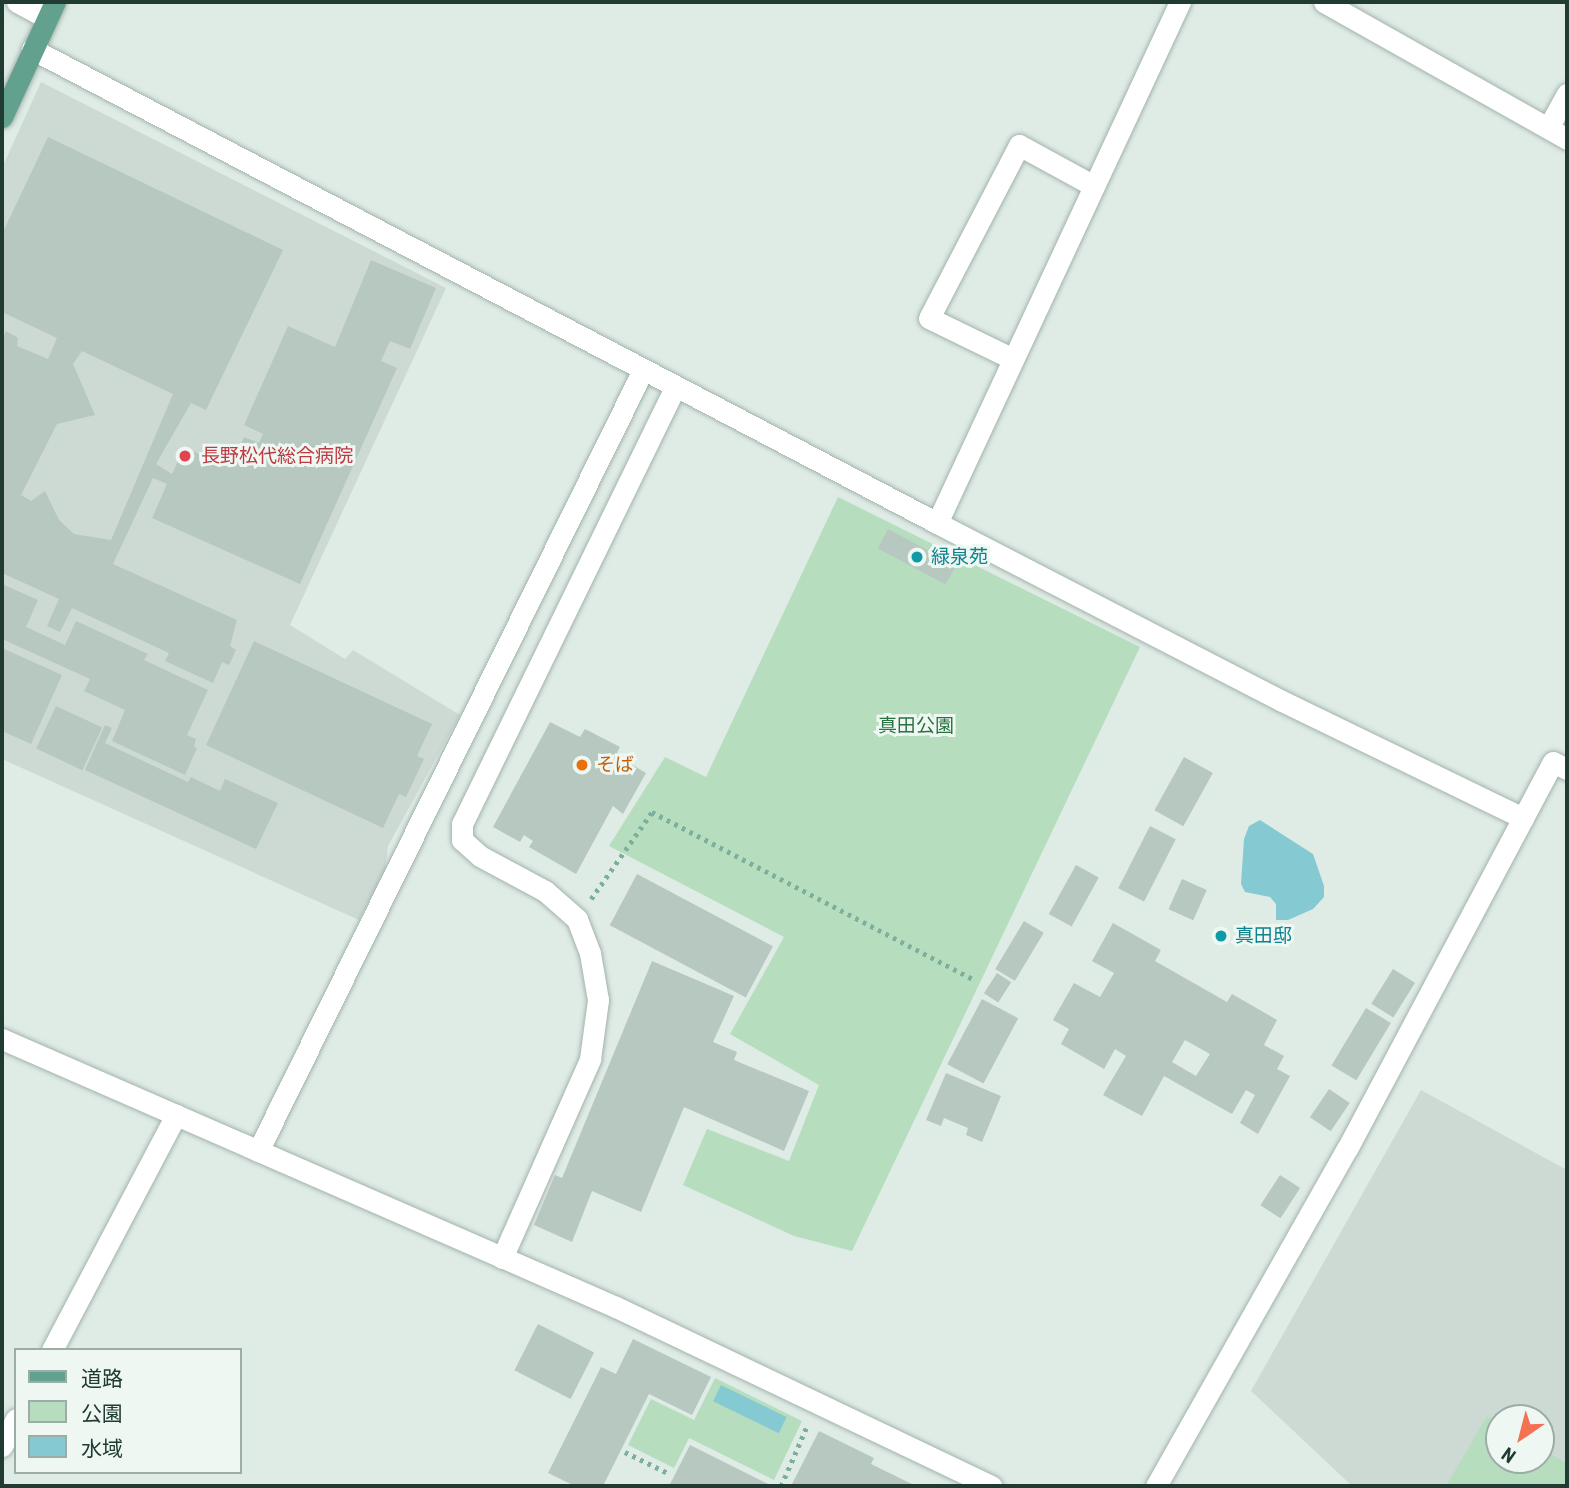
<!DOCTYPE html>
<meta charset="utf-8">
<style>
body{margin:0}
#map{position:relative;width:1569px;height:1488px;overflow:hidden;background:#dfebe5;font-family:"Roboto Condensed","Noto Sans JP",sans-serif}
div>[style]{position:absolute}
.built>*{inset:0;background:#cddad4}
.green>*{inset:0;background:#b7ddbf}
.water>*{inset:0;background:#85cad2;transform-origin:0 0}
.building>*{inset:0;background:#b7c8c0;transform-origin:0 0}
.path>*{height:4.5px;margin-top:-2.25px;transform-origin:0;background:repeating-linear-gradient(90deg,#7eaf9d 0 3.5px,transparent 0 8.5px)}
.roads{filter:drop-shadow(0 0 2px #a2b3ac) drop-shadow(0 0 2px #a2b3ac)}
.minor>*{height:21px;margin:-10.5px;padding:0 10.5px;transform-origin:10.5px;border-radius:10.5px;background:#fff}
.major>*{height:21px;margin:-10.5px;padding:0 10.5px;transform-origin:10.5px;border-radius:10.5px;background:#62a18d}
.dots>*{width:19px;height:19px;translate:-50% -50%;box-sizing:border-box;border:4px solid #eff7f3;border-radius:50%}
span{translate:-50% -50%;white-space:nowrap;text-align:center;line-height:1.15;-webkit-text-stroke:6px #eff7f3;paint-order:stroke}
.health-label{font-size:19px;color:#be3a42}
.left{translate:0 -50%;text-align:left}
.culture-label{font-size:19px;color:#0d838f}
.park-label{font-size:19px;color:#297341}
.food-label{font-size:19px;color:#c56008}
.frame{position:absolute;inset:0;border:4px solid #203b32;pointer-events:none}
.legend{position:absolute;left:14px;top:1348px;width:228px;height:126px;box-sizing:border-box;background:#eff7f3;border:2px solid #9caca6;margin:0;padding:9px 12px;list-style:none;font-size:21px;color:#203b32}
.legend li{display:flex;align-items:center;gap:14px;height:35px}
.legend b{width:35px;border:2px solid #9caca6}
.north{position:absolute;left:1485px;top:1404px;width:70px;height:70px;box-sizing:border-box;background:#eff7f3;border:2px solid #9caca6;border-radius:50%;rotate:215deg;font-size:19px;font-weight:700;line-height:28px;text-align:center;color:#203b32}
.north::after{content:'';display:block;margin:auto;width:24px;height:32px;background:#f57153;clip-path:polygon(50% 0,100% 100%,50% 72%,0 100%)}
</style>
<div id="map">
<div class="built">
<i style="clip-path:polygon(41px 82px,446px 288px,290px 625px,345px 659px,353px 650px,460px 715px,388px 846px,385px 870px,359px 920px,2px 759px,2px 168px)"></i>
<i style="clip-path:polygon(evenodd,1421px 1090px,1567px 1170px,1567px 1486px,1352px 1486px,1251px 1391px,1421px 1090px,1499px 1418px,1541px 1418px,1541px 1460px,1499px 1460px,1499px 1418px)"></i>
</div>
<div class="green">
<i style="clip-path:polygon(838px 497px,1140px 647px,852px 1251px,794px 1236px,683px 1185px,707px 1129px,789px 1161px,819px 1085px,730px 1034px,784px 937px,609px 846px,665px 757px,706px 777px)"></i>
<i style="clip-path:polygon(715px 1378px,802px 1421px,774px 1480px,689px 1438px,674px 1468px,628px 1445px,651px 1399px,694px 1420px)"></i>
<i style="clip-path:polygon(1487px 1416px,1499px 1423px,1499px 1460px,1541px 1460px,1541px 1448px,1567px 1464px,1567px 1486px,1446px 1486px)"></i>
</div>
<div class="water">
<i style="clip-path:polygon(1260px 820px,1313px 854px,1324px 886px,1324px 897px,1313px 909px,1288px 920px,1276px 920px,1276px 904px,1270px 897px,1245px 892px,1241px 884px,1244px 839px,1249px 826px)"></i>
<i style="left:721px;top:1385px;width:73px;height:18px;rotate:26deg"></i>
</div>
<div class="building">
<i style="clip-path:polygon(evenodd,48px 137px,283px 250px,206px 410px,191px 403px,156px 464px,172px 474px,184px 447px,230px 468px,244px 437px,259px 443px,263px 434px,244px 425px,288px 326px,335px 347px,371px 260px,436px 288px,410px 349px,390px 341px,381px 361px,397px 368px,300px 584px,152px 518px,167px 484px,153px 478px,113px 564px,237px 620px,230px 646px,236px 650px,229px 665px,222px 662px,213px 683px,165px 661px,169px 653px,72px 608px,60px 632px,47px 626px,59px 599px,2px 573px,2px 341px,6px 331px,18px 338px,17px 346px,48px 359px,57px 338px,2px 312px,2px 234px,48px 137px,82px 351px,173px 394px,111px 540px,74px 534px,59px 520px,45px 491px,31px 501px,21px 495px,57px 424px,95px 415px,73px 364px,82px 351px)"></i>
<i style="left:888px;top:529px;width:77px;height:22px;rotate:28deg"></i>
<i style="clip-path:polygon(2px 584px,38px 600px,26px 627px,65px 645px,76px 621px,148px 654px,144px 660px,208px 690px,187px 735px,196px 739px,194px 747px,197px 748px,185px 775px,112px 741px,125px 710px,84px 691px,90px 679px,2px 639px)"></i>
<i style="clip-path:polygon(254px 641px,432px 724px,417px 756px,424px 759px,406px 797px,399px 794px,383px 828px,206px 745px)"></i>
<i style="clip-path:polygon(2px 648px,62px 675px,31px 744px,2px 731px)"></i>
<i style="left:56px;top:706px;width:51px;height:47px;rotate:25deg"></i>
<i style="clip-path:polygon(550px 722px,580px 737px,585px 729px,620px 747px,616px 755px,646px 773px,623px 814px,613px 806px,576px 874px,529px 847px,533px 841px,524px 835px,520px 842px,493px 827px)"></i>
<i style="clip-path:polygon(105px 725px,112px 728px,105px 743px,188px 782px,191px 777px,220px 791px,225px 779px,278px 803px,256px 849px,85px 770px)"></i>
<i style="left:1184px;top:757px;width:33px;height:61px;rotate:29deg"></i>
<i style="left:1150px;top:826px;width:29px;height:70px;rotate:27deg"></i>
<i style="left:1076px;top:865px;width:26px;height:56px;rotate:29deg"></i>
<i style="left:637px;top:874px;width:154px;height:58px;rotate:28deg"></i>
<i style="left:1182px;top:879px;width:27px;height:33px;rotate:24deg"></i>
<i style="left:1024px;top:921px;width:23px;height:56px;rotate:31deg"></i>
<i style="clip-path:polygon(evenodd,1113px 923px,1161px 950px,1155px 961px,1227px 1002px,1232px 994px,1277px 1020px,1264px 1045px,1284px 1056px,1277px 1069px,1290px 1076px,1258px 1134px,1240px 1123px,1255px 1095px,1246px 1090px,1232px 1114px,1164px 1076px,1142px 1116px,1103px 1095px,1126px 1056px,1115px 1049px,1104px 1069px,1061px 1044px,1069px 1029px,1053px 1020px,1074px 983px,1100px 997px,1114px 973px,1092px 961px,1113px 923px,1185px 1040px,1210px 1054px,1196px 1076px,1172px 1062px,1185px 1040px)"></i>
<i style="clip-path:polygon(652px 961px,734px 996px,713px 1042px,737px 1052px,734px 1060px,809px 1091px,784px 1151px,684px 1107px,641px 1212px,592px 1191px,572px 1242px,534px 1225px,555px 1175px,562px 1178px)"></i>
<i style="left:1393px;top:969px;width:26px;height:41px;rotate:32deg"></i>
<i style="left:997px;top:973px;width:17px;height:24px;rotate:33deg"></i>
<i style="left:982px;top:999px;width:41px;height:74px;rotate:28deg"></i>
<i style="left:1366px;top:1008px;width:29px;height:67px;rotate:31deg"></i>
<i style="clip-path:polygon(946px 1073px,1001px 1096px,982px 1142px,966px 1135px,968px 1128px,944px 1118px,941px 1126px,926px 1120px)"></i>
<i style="left:1329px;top:1089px;width:25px;height:34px;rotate:34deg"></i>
<i style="left:1280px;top:1175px;width:24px;height:36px;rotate:33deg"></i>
<i style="left:538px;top:1324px;width:63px;height:52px;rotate:27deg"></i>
<i style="clip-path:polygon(633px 1339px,711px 1377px,692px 1415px,649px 1394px,603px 1486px,575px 1486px,548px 1473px,601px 1367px,616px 1374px)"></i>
<i style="clip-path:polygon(819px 1431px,874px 1458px,871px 1464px,916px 1486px,791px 1486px)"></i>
<i style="clip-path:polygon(690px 1445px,772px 1486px,669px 1486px)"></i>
</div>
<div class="path">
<i style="left:591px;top:899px;width:106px;rotate:-55deg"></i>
<i style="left:652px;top:812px;width:362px;rotate:27.5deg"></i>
<i style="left:625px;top:1452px;width:50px;rotate:26.1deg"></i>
<i style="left:781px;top:1486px;width:65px;rotate:-66.6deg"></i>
</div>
<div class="roads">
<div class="minor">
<i style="left:17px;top:2px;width:34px;rotate:28deg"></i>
<i style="left:1324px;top:2px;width:279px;rotate:29.4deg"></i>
<i style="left:32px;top:49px;width:1022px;rotate:27.64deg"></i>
<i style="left:937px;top:523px;width:388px;rotate:27.3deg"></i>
<i style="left:1282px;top:701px;width:268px;rotate:25.9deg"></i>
<i style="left:1548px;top:128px;width:39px;rotate:-61deg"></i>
<i style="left:1013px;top:359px;width:93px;rotate:-154deg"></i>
<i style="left:929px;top:318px;width:195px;rotate:-62.5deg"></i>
<i style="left:1019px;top:145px;width:85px;rotate:28.7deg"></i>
<i style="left:937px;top:523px;width:575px;rotate:-65deg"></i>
<i style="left:2px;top:1039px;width:670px;rotate:23.58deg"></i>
<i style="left:616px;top:1307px;width:416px;rotate:25.5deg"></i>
<i style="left:258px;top:1151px;width:871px;rotate:-63.76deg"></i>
<i style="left:502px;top:1258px;width:218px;rotate:-66.1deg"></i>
<i style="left:590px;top:1059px;width:60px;rotate:-82.3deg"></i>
<i style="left:598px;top:1000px;width:48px;rotate:-99.7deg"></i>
<i style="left:590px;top:953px;width:36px;rotate:-111deg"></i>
<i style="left:577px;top:919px;width:43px;rotate:-138.8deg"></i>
<i style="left:545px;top:891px;width:74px;rotate:-151.7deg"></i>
<i style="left:480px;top:856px;width:24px;rotate:-138deg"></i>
<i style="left:462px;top:840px;width:16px;rotate:-90deg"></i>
<i style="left:462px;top:824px;width:486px;rotate:-64deg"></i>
<i style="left:52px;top:1350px;width:266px;rotate:-62.2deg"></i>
<i style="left:2px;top:1446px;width:30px;rotate:-63deg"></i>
<i style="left:1156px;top:1486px;width:387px;rotate:-60.5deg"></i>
<i style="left:1347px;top:1149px;width:438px;rotate:-62deg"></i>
<i style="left:1553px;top:762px;width:16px;rotate:27deg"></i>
</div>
<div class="major">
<i style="left:2px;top:117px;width:127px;rotate:-65.3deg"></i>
</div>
</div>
<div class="dots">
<i style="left:185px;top:456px;background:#e0444e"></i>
<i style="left:917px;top:557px;background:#0f9aa8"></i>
<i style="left:582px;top:765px;background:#e8710a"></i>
<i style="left:1221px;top:936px;background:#0f9aa8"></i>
</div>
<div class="health-label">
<span class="left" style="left:201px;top:456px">長野松代総合病院</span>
</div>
<div class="culture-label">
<span class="left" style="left:931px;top:557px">緑泉苑</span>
<span class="left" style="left:1235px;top:936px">真田邸</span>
</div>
<div class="park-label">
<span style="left:916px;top:726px">真田公園</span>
</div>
<div class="food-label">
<span class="left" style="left:596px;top:765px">そば</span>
</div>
<div class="frame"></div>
<ul class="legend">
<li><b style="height:9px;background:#62a18d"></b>道路</li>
<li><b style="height:19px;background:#b7ddbf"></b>公園</li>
<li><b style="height:19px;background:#85cad2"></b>水域</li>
</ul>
<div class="north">N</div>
</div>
